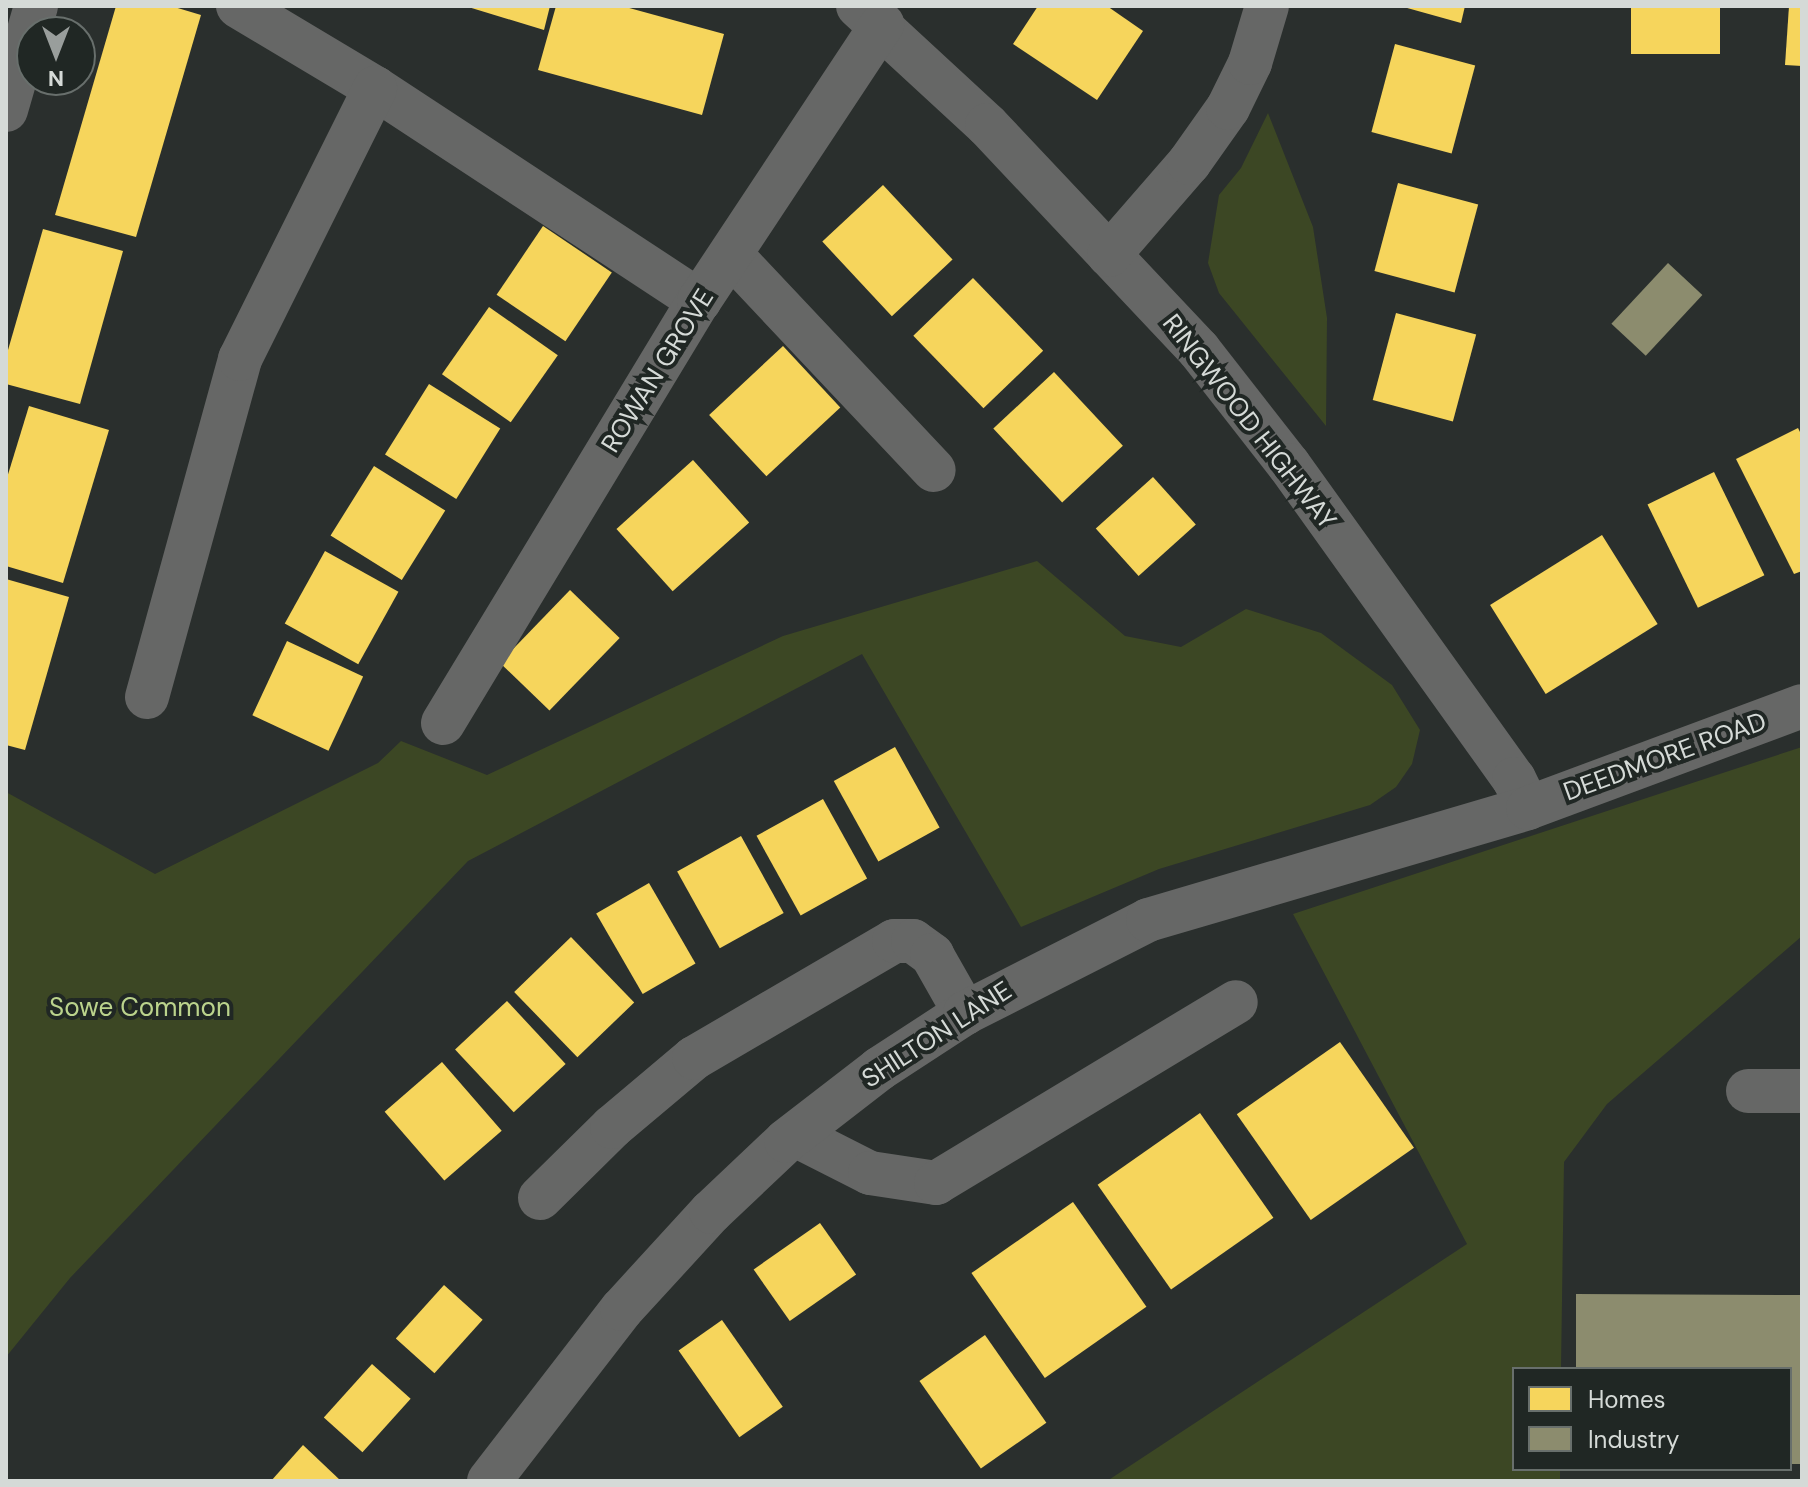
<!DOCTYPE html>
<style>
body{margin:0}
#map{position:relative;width:1808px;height:1487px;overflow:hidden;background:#2a2f2d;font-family:"DM Sans",sans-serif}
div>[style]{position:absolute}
.green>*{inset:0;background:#3c4724}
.homes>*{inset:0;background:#f6d55c;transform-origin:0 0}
.industry>*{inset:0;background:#8c8c6e;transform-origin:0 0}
.minor>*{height:44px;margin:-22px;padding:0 22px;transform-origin:22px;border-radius:22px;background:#666766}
span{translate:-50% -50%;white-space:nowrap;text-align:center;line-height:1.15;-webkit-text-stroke:8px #202724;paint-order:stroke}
.street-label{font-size:26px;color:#d5dad7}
.park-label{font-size:26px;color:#bbd38c}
.frame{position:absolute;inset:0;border:8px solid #d5dad7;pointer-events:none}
.legend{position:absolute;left:1512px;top:1367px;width:280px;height:104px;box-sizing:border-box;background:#202724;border:2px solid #686f6c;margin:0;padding:10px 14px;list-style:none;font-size:24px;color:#d5dad7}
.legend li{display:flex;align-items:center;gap:16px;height:40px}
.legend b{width:40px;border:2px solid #686f6c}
.north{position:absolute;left:16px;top:16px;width:80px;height:80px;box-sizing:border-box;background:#202724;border:2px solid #686f6c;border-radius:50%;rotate:180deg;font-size:22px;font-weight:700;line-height:32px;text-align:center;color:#d5dad7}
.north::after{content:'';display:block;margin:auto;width:28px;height:36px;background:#999e9c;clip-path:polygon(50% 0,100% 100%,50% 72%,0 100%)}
</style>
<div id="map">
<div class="green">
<i style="clip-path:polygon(1268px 113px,1313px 227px,1327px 318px,1326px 426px,1219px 293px,1208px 263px,1219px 195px,1241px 168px)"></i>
<i style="clip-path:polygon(1037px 561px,1125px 636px,1181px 647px,1246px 609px,1321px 633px,1392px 685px,1420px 730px,1412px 764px,1396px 787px,1370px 805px,1159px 869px,1021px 927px,862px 654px,468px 861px,70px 1278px,6px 1357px,6px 792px,155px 874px,378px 763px,401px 741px,487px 775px,783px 636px)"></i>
<i style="clip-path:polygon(1802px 747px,1802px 936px,1607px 1104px,1564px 1162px,1561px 1369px,1514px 1369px,1514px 1469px,1560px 1469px,1560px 1481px,1107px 1481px,1467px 1244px,1293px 914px)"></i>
</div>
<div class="homes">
<i style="clip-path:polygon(116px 6px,171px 6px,201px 15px,136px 237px,55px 215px)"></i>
<i style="clip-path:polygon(465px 6px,550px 6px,544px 30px)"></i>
<i style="clip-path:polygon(556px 6px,622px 6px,724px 34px,702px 115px,538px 70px)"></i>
<i style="clip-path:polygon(1038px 6px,1107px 6px,1143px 31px,1097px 100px,1013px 44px)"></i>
<i style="clip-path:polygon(1400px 6px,1465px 6px,1461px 23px)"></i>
<i style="left:1631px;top:6px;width:89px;height:48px"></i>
<i style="clip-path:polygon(1789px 6px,1802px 6px,1802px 66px,1785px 65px)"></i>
<i style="left:1395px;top:44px;width:83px;height:91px;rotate:15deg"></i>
<i style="left:1398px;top:183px;width:83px;height:91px;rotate:15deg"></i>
<i style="left:883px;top:185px;width:102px;height:83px;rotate:47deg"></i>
<i style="left:543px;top:226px;width:83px;height:83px;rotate:34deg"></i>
<i style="clip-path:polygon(43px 229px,123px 251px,80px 404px,6px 384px,6px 357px)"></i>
<i style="left:973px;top:278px;width:101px;height:83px;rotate:46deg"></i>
<i style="left:489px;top:307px;width:84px;height:82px;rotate:35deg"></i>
<i style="left:1396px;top:313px;width:83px;height:90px;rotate:15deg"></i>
<i style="left:783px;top:346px;width:84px;height:101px;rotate:47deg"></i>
<i style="left:1054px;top:372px;width:101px;height:83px;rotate:47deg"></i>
<i style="left:429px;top:384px;width:84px;height:83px;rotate:32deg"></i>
<i style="clip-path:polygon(29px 406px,109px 430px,63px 583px,6px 566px,6px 481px)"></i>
<i style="clip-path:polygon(1798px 428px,1802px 436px,1802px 571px,1794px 574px,1736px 459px)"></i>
<i style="left:693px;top:460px;width:84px;height:103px;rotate:48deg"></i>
<i style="left:374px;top:466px;width:84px;height:82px;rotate:32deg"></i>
<i style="left:1714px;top:472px;width:115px;height:74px;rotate:64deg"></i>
<i style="left:1153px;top:477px;width:64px;height:77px;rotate:48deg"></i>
<i style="left:1602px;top:535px;width:105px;height:132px;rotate:58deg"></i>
<i style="left:325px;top:551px;width:84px;height:83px;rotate:29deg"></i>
<i style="clip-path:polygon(6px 579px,69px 597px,25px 750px,6px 745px)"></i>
<i style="left:570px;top:590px;width:69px;height:101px;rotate:44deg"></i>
<i style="left:287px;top:641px;width:84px;height:82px;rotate:25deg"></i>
<i style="left:895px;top:747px;width:92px;height:70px;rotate:61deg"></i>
<i style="left:823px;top:799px;width:91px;height:76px;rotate:61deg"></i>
<i style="left:741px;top:836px;width:88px;height:73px;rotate:61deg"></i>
<i style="left:649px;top:883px;width:93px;height:61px;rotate:60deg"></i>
<i style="left:571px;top:937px;width:91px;height:79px;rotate:46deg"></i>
<i style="left:507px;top:1001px;width:86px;height:71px;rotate:47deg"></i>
<i style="left:1340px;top:1042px;width:129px;height:126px;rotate:55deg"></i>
<i style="left:442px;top:1062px;width:91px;height:76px;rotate:49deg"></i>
<i style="left:1200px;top:1113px;width:128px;height:125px;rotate:55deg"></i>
<i style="left:1073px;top:1202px;width:128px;height:124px;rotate:55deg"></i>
<i style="left:820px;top:1223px;width:63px;height:81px;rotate:55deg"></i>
<i style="left:444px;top:1285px;width:52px;height:72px;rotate:42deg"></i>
<i style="left:722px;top:1320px;width:106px;height:53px;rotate:55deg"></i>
<i style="left:985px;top:1335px;width:107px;height:80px;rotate:55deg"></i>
<i style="left:372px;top:1364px;width:52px;height:72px;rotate:42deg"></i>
<i style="clip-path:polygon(303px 1445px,341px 1481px,271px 1481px)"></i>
</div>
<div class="industry">
<i style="left:1668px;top:263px;width:47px;height:83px;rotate:43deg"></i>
<i style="clip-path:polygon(1576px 1294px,1802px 1295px,1802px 1464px,1790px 1464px,1790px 1369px,1576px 1369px)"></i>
</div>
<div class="minor">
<i style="left:238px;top:6px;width:160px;rotate:30.9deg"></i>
<i style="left:375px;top:88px;width:388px;rotate:33.3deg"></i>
<i style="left:858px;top:6px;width:176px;rotate:42.7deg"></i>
<i style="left:987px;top:125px;width:309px;rotate:46.7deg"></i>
<i style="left:1199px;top:350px;width:146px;rotate:52deg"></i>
<i style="left:1289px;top:465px;width:386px;rotate:54.4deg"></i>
<i style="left:1514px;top:779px;width:32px;rotate:64deg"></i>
<i style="left:6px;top:110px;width:108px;rotate:-73.9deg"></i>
<i style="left:1109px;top:255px;width:122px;rotate:-49deg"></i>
<i style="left:1189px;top:163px;width:67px;rotate:-54.7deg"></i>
<i style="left:1228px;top:108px;width:50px;rotate:-63.9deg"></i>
<i style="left:1250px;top:63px;width:59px;rotate:-73.4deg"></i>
<i style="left:732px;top:256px;width:294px;rotate:46.7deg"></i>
<i style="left:147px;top:697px;width:351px;rotate:-74.6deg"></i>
<i style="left:240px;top:359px;width:303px;rotate:-63.5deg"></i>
<i style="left:443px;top:723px;width:494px;rotate:-58.8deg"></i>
<i style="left:699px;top:301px;width:332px;rotate:-56.5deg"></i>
<i style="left:1748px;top:1091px;width:54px"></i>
<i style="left:795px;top:1135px;width:84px;rotate:26.9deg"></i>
<i style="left:870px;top:1173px;width:67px;rotate:8.6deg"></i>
<i style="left:936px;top:1183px;width:350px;rotate:-31.1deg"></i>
<i style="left:540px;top:1198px;width:101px;rotate:-44.6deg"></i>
<i style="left:612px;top:1127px;width:107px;rotate:-40.1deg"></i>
<i style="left:694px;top:1058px;width:232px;rotate:-30.3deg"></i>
<i style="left:894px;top:941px;width:19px"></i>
<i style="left:913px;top:941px;width:24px;rotate:36deg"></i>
<i style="left:932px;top:955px;width:67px;rotate:60.4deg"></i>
<i style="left:489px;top:1481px;width:217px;rotate:-52.3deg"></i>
<i style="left:622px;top:1309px;width:132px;rotate:-47.5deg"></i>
<i style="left:711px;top:1212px;width:103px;rotate:-43.4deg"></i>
<i style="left:786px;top:1141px;width:118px;rotate:-37.7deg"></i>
<i style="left:879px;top:1069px;width:103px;rotate:-33.1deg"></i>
<i style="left:965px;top:1013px;width:205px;rotate:-26.9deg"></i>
<i style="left:1148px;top:920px;width:396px;rotate:-16.4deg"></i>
<i style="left:1528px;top:808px;width:292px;rotate:-20.4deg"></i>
</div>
<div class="street-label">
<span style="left:658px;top:371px;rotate:-58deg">ROWAN GROVE</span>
<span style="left:1249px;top:422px;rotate:52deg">RINGWOOD HIGHWAY</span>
<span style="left:1665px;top:757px;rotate:-20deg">DEEDMORE ROAD</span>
<span style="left:937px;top:1035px;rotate:-33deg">SHILTON LANE</span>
</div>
<div class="park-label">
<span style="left:140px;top:1008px">Sowe Common</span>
</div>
<div class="frame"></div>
<ul class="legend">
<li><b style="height:22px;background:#f6d55c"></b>Homes</li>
<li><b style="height:22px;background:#8c8c6e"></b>Industry</li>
</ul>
<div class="north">N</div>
</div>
